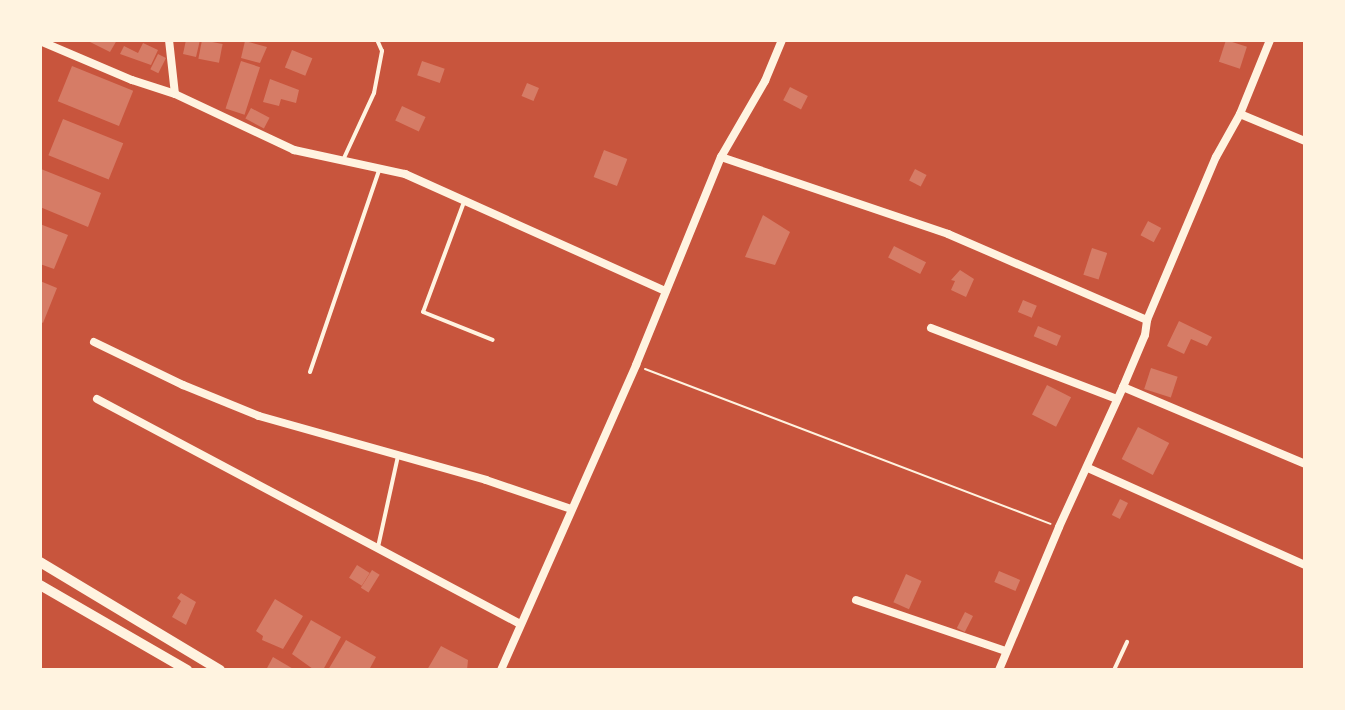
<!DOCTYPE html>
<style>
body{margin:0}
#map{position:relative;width:1345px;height:710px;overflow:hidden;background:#c8553d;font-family:"Alegreya Sans",sans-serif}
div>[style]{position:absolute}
.building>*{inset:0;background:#d67c66;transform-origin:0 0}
.path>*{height:2px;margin:-1px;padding:0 1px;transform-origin:1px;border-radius:1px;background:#fff3e0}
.service>*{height:4px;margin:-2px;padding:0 2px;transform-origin:2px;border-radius:2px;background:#fff3e0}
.minor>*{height:8px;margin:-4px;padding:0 4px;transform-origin:4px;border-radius:4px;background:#fff3e0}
.tertiary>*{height:10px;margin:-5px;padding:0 5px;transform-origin:5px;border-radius:5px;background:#fff3e0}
span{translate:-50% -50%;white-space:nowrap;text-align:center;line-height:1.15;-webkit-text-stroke:6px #fff3e0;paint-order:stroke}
.frame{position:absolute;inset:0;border:42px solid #fff3e0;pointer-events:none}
</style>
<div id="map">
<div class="building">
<i style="clip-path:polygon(86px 40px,117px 40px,110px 52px)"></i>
<i style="clip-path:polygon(186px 40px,200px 40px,196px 57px,183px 54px)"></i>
<i style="left:202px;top:40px;width:21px;height:19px;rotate:11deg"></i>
<i style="left:1226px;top:40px;width:22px;height:23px;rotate:18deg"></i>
<i style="clip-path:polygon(245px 41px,267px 47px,260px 63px,241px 58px)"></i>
<i style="clip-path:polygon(143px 43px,158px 50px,151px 65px,120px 54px,124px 46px,138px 53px)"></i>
<i style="left:292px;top:50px;width:22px;height:19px;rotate:22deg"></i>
<i style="left:158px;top:54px;width:9px;height:17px;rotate:27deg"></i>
<i style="left:241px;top:61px;width:20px;height:50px;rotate:18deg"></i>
<i style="left:422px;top:61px;width:24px;height:15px;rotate:19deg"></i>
<i style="left:72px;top:66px;width:66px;height:38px;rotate:22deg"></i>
<i style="clip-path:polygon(270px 79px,299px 90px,296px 103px,281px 99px,279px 106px,263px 102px)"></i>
<i style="left:527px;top:83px;width:13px;height:14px;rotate:23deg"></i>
<i style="left:790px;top:87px;width:20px;height:15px;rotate:27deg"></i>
<i style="left:402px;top:106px;width:26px;height:16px;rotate:25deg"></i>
<i style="left:251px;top:108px;width:21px;height:12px;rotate:28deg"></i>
<i style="left:63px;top:119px;width:65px;height:39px;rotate:22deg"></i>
<i style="left:604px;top:150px;width:25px;height:29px;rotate:21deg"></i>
<i style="clip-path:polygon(41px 169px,101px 193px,88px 227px,40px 207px)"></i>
<i style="left:915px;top:169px;width:13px;height:13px;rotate:27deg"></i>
<i style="clip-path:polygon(763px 215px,790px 232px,775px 265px,745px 257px)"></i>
<i style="left:1148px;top:221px;width:15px;height:16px;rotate:28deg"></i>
<i style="clip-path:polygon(40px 224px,68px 235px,54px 269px,40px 264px)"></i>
<i style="left:894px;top:246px;width:36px;height:13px;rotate:27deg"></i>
<i style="left:1092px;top:248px;width:16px;height:28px;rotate:18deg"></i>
<i style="clip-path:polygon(960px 270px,974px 279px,966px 297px,951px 290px,955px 281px,951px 280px)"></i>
<i style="clip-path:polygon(40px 281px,57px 288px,43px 323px,40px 321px)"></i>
<i style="left:1023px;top:300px;width:15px;height:13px;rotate:23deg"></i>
<i style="clip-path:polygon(1179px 321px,1212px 337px,1207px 346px,1191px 339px,1184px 354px,1167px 346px)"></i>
<i style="left:1038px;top:326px;width:25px;height:11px;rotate:23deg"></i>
<i style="left:1151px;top:368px;width:28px;height:22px;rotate:18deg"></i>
<i style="left:1047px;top:385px;width:27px;height:33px;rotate:27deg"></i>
<i style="left:1138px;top:427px;width:35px;height:36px;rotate:27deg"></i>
<i style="left:1120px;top:499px;width:9px;height:18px;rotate:27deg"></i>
<i style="left:357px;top:565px;width:15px;height:15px;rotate:32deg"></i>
<i style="left:372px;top:570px;width:9px;height:21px;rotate:32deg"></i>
<i style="left:999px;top:571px;width:23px;height:12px;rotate:23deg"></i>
<i style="left:906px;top:574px;width:17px;height:31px;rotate:24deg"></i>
<i style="clip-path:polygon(181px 593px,196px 602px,186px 625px,172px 617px,181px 601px,177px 598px)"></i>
<i style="clip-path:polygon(275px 599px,303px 616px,283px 649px,262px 640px,263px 636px,256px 631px)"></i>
<i style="left:965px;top:612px;width:9px;height:18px;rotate:27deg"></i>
<i style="clip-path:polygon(311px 620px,341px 637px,323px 670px,313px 669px,292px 654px)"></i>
<i style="clip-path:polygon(346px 640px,376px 657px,369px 670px,328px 670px)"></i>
<i style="clip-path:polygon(441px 646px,468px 660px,467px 670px,427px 670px)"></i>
<i style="clip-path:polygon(273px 657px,295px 670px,266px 670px)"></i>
</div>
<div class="path">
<i style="left:645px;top:369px;width:434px;rotate:20.9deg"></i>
</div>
<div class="service">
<i style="left:344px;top:158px;width:72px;rotate:-65.2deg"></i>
<i style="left:374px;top:93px;width:43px;rotate:-79.2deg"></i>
<i style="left:382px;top:51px;width:12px;rotate:-114deg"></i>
<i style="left:464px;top:202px;width:117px;rotate:110.4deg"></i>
<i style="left:423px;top:312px;width:75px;rotate:21.8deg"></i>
<i style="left:310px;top:372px;width:213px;rotate:-71.1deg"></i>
<i style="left:378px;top:547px;width:93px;rotate:-77.6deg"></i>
<i style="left:1114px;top:670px;width:31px;rotate:-65deg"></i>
</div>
<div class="minor">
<i style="left:169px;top:40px;width:54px;rotate:83.7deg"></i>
<i style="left:40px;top:41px;width:100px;rotate:23deg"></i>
<i style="left:132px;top:80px;width:45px;rotate:18deg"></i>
<i style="left:175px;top:94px;width:132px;rotate:25.2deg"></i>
<i style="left:294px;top:150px;width:114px;rotate:12.2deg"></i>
<i style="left:405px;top:174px;width:285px;rotate:24.2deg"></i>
<i style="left:1240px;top:114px;width:70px;rotate:22.6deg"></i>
<i style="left:721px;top:157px;width:240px;rotate:18.7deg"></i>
<i style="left:948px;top:234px;width:217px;rotate:23.4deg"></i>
<i style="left:931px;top:328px;width:199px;rotate:20.9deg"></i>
<i style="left:94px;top:342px;width:99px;rotate:25.8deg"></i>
<i style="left:183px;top:385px;width:82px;rotate:22.2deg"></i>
<i style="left:259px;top:416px;width:236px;rotate:15.7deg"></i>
<i style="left:486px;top:480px;width:90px;rotate:18.8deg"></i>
<i style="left:1123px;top:387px;width:198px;rotate:22.9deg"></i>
<i style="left:97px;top:399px;width:479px;rotate:28deg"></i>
<i style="left:1088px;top:468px;width:238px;rotate:24.1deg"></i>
<i style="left:856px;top:600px;width:158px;rotate:18.8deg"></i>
<i style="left:501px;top:670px;width:334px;rotate:-66.1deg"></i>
<i style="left:636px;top:365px;width:225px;rotate:-67.8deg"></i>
<i style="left:721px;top:157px;width:88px;rotate:-59.9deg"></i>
<i style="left:765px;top:81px;width:44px;rotate:-67.5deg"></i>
<i style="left:999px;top:670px;width:155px;rotate:-67.2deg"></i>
<i style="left:1059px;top:527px;width:154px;rotate:-65.4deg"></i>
<i style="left:1123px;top:387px;width:56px;rotate:-67.1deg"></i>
<i style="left:1145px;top:335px;width:15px;rotate:-82deg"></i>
<i style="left:1147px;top:320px;width:177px;rotate:-67.1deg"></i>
<i style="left:1216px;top:157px;width:49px;rotate:-60.8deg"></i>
<i style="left:1240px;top:114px;width:80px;rotate:-67.9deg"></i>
</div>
<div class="tertiary">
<i style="left:40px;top:562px;width:210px;rotate:31deg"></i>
<i style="left:40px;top:585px;width:170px;rotate:30deg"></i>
</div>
<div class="frame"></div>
</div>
